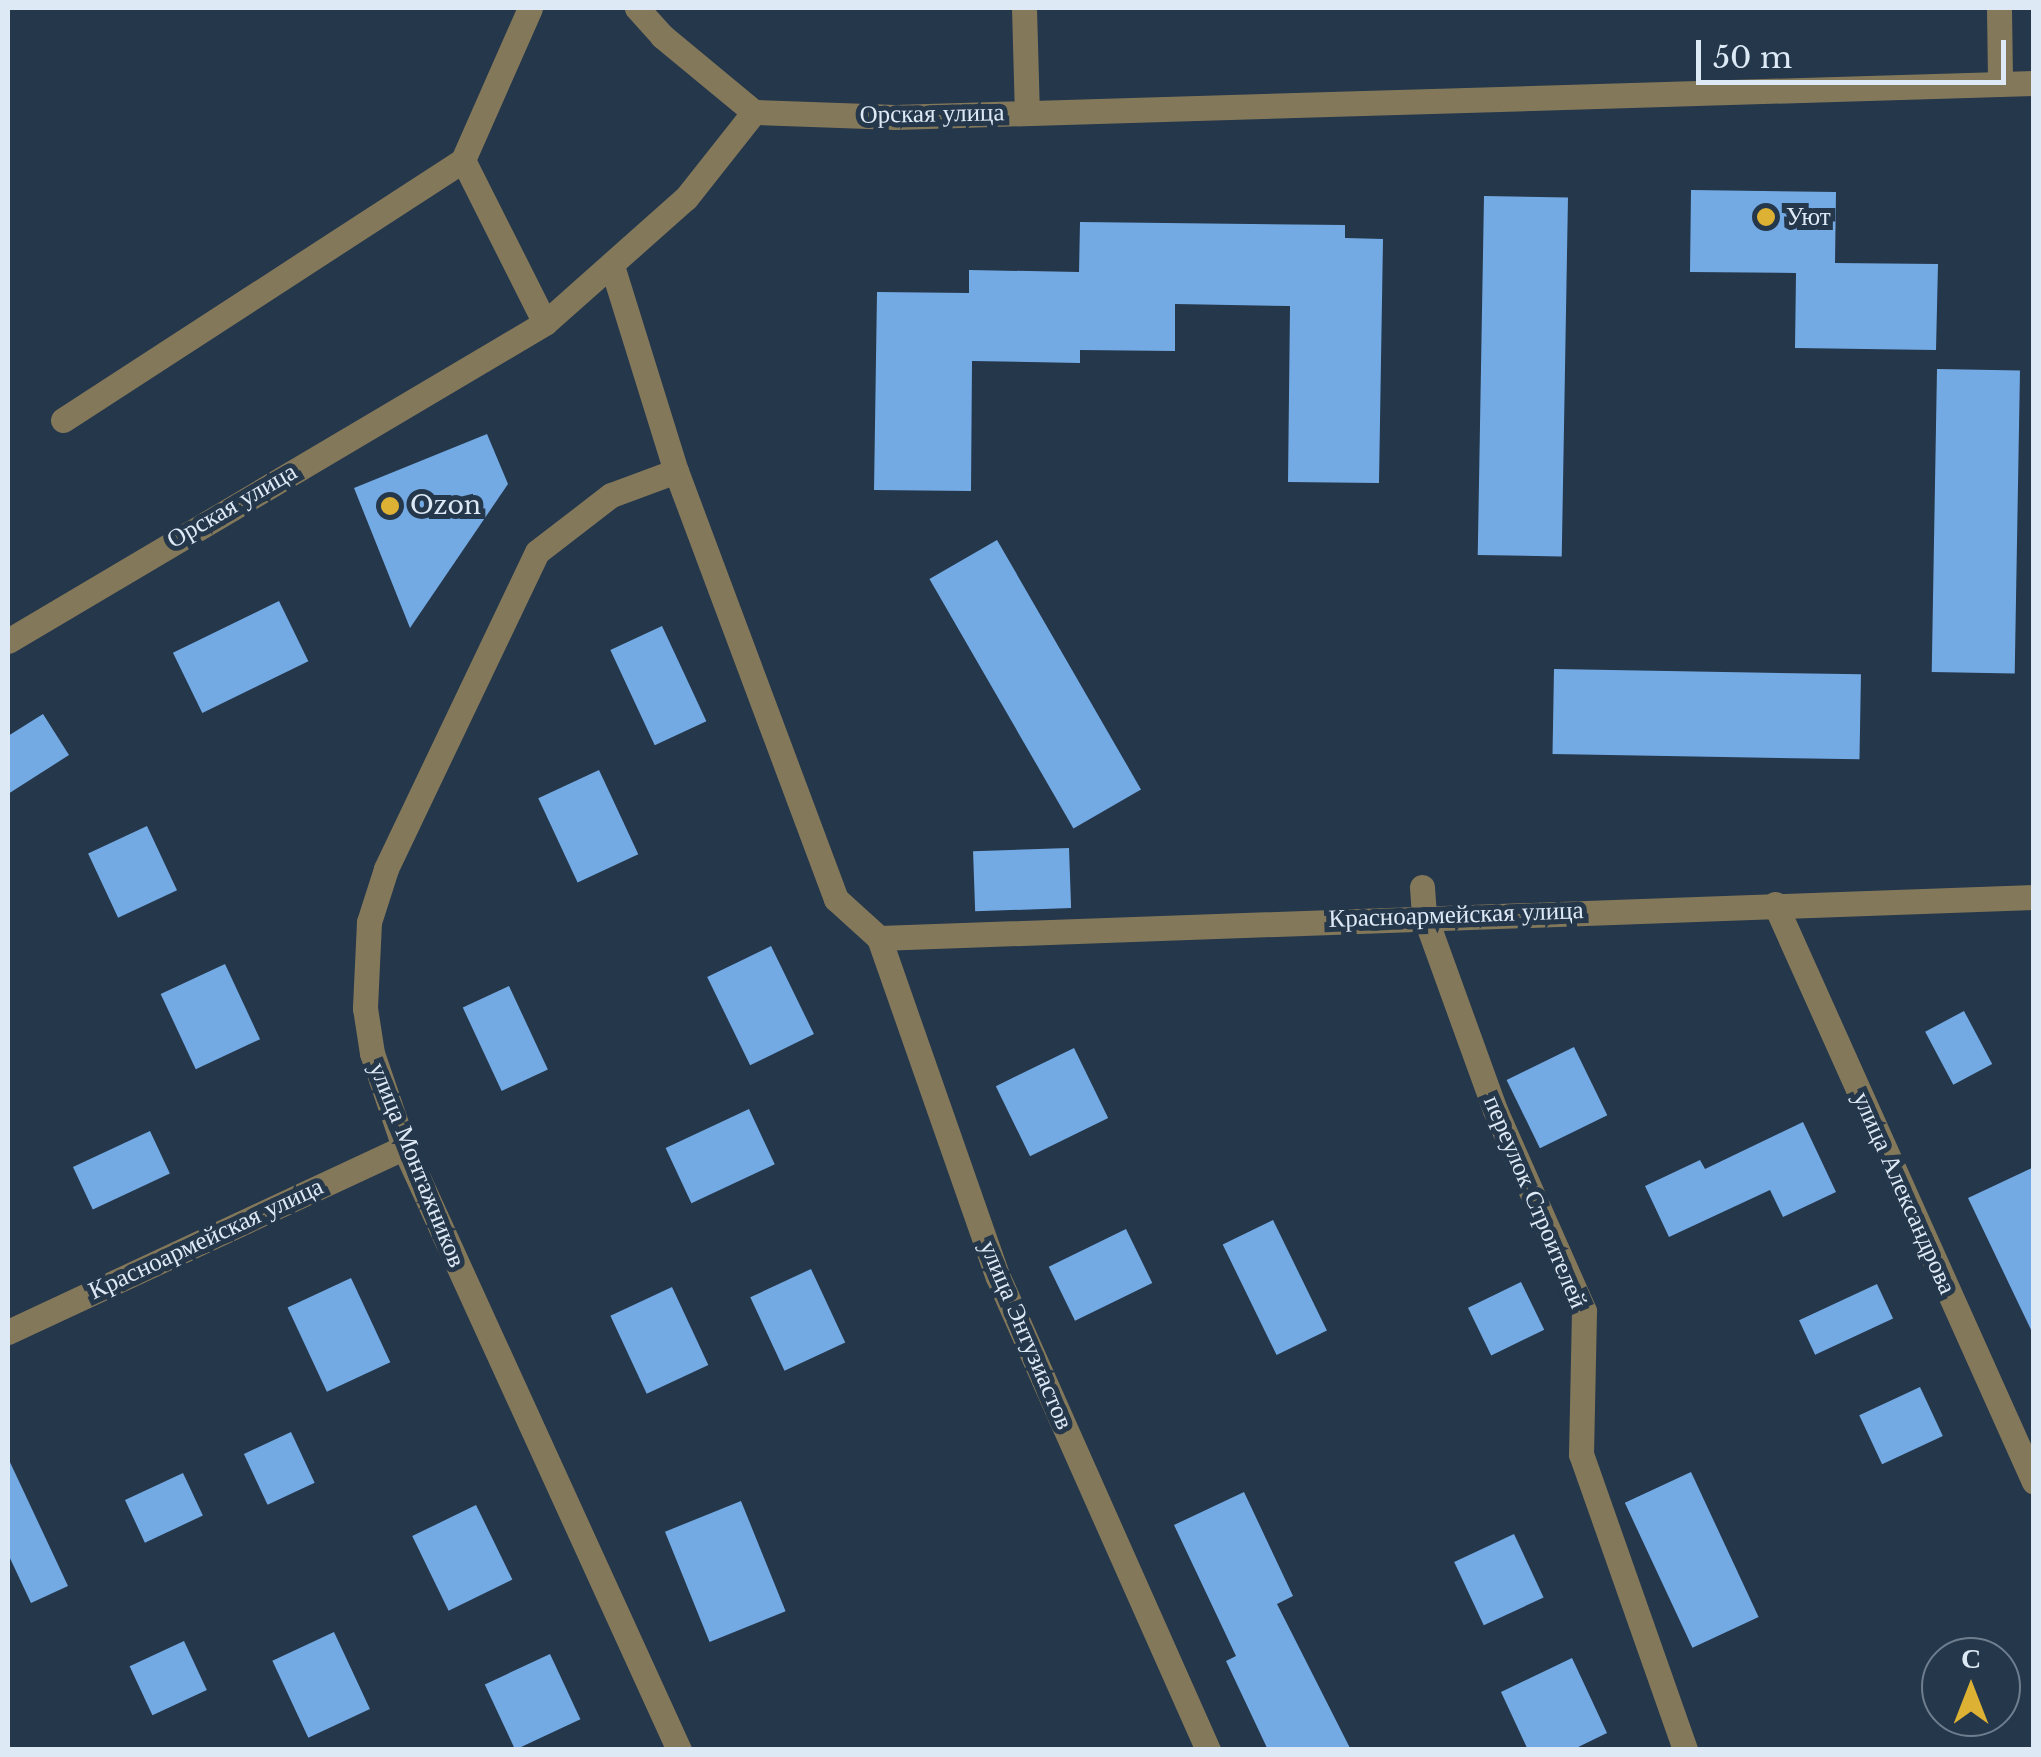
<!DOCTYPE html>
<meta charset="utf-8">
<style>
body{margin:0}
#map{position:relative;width:2041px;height:1757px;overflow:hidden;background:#25374b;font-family:"Libre Baskerville",serif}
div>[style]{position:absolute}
.building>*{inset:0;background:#74aae4;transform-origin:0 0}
.minor>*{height:25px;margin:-12.5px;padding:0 12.5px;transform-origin:12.5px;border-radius:12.5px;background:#84785a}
.dots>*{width:28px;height:28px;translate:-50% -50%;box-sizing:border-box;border:5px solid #25374b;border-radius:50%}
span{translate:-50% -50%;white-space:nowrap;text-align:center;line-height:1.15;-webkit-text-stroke:10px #25374b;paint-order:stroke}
.street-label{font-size:25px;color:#dee9f6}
.poi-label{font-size:25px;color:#dee9f6}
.left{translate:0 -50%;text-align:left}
.frame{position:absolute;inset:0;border:10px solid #dee9f6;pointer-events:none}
.north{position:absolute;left:1921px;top:1637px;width:100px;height:100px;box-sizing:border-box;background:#25374b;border:2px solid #6f7e8f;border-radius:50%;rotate:0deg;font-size:28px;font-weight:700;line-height:40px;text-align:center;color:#dee9f6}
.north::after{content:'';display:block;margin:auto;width:35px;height:45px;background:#ddb133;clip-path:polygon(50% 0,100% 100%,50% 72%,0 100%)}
.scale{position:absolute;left:1696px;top:40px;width:310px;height:45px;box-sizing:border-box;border:5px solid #dee9f6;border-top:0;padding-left:12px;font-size:30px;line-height:35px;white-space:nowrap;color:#dee9f6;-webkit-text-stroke:8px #25374b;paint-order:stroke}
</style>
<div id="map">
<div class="building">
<i style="clip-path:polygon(1691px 190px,1836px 192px,1835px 263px,1938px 264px,1936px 350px,1795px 348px,1796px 273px,1690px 272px)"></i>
<i style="left:1484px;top:196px;width:84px;height:359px;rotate:1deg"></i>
<i style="clip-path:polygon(1080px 222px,1345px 225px,1345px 238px,1383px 239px,1379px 483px,1288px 482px,1290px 306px,1175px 304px,1175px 351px,1080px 350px,1080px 363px,972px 361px,971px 491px,874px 490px,877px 292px,969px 293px,969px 270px,1079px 272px)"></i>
<i style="left:1937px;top:369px;width:83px;height:303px;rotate:1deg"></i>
<i style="clip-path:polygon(487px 434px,508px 484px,410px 628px,354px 488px)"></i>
<i style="left:997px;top:540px;width:288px;height:78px;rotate:60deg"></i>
<i style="left:279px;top:601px;width:67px;height:118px;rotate:64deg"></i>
<i style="left:662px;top:626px;width:105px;height:57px;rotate:65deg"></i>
<i style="left:1554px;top:669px;width:307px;height:85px;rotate:1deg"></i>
<i style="clip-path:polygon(43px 714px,69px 755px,8px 794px,8px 736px)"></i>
<i style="left:599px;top:770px;width:93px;height:67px;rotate:65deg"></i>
<i style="left:147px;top:826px;width:71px;height:65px;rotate:65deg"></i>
<i style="left:1069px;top:848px;width:60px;height:96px;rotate:88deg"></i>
<i style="left:771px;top:946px;width:98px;height:71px;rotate:64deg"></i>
<i style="left:225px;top:964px;width:83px;height:71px;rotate:65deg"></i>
<i style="left:509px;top:986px;width:92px;height:51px;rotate:65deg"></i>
<i style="left:1964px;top:1011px;width:60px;height:44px;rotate:62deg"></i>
<i style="left:1574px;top:1047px;width:76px;height:75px;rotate:64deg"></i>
<i style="left:1074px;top:1048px;width:78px;height:87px;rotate:64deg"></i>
<i style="left:749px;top:1109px;width:61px;height:92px;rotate:65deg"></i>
<i style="clip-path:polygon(1803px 1122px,1836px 1192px,1783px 1217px,1770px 1190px,1669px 1237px,1645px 1186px,1700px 1160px,1705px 1169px)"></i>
<i style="left:150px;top:1131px;width:47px;height:85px;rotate:65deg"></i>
<i style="clip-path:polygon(2034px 1167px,2034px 1336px,1968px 1198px)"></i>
<i style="left:1273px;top:1220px;width:123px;height:56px;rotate:64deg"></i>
<i style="left:1126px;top:1229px;width:60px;height:86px;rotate:64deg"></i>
<i style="left:811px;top:1269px;width:81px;height:67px;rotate:65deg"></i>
<i style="left:351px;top:1278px;width:93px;height:70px;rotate:65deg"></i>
<i style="left:1521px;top:1282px;width:53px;height:59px;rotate:64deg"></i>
<i style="left:1877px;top:1284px;width:38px;height:86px;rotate:65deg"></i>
<i style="left:672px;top:1287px;width:86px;height:68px;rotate:65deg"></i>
<i style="left:1920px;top:1387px;width:54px;height:67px;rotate:65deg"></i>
<i style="left:291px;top:1432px;width:56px;height:52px;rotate:65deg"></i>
<i style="clip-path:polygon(8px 1458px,68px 1586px,31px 1603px,8px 1554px)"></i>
<i style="left:1691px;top:1472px;width:160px;height:73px;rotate:65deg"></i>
<i style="left:183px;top:1473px;width:47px;height:64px;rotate:65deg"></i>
<i style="clip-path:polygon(1244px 1492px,1293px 1596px,1277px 1604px,1351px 1750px,1268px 1750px,1226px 1661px,1236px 1656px,1174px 1525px)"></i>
<i style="left:741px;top:1501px;width:119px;height:82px;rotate:68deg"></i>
<i style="left:476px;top:1505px;width:83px;height:71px;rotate:64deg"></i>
<i style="left:1514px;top:1534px;width:70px;height:66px;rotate:65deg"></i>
<i style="left:334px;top:1632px;width:85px;height:68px;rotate:65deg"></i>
<i style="left:184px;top:1641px;width:54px;height:60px;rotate:65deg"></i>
<i style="left:550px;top:1654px;width:72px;height:72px;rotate:65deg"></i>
<i style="clip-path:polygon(1572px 1658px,1607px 1733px,1572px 1750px,1528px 1750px,1501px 1692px)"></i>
</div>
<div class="minor">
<i style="left:637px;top:8px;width:38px;rotate:48deg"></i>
<i style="left:662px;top:36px;width:119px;rotate:39.6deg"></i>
<i style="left:1024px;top:8px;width:105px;rotate:88.4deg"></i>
<i style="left:1999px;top:8px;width:76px;rotate:89.2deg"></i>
<i style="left:754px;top:112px;width:141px;rotate:2deg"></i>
<i style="left:895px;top:117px;width:1140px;rotate:-1.71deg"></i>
<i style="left:463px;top:160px;width:182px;rotate:63.3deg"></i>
<i style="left:613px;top:269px;width:212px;rotate:72.7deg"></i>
<i style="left:676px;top:471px;width:457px;rotate:69.5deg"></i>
<i style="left:836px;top:899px;width:58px;rotate:42.2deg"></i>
<i style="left:879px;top:938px;width:359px;rotate:70.7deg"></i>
<i style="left:998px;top:1277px;width:518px;rotate:66.06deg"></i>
<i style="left:63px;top:420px;width:477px;rotate:-33deg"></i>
<i style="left:463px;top:160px;width:166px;rotate:-66.2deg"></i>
<i style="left:676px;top:471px;width:69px;rotate:159.7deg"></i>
<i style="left:611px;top:495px;width:93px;rotate:142.4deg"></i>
<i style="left:537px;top:552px;width:351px;rotate:115.5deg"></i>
<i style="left:386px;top:869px;width:56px;rotate:107.8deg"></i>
<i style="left:369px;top:922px;width:86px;rotate:92.7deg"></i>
<i style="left:365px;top:1008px;width:46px;rotate:81.2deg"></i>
<i style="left:372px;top:1053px;width:99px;rotate:71.2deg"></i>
<i style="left:404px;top:1147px;width:663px;rotate:65.48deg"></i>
<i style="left:8px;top:641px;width:624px;rotate:-30.63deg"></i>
<i style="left:545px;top:323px;width:188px;rotate:-41.6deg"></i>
<i style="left:686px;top:198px;width:110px;rotate:-51.7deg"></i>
<i style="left:1422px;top:887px;width:27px;rotate:86deg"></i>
<i style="left:1424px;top:914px;width:208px;rotate:70.1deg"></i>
<i style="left:1495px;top:1110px;width:220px;rotate:66.1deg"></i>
<i style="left:1584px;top:1311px;width:143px;rotate:91.2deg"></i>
<i style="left:1581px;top:1454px;width:314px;rotate:70.6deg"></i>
<i style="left:1775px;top:904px;width:633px;rotate:65.86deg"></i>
<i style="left:879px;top:938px;width:1156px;rotate:-2.03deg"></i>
<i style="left:8px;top:1332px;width:437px;rotate:-25deg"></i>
</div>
<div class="dots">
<i style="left:1766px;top:217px;background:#ddb133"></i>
<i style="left:390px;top:506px;background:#ddb133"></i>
</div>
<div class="street-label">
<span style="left:932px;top:114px;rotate:-1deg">Орская улица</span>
<span style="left:232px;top:506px;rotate:-30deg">Орская улица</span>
<span style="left:1456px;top:915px;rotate:-2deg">Красноармейская улица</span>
<span style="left:417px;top:1165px;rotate:68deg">улица Монтажников</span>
<span style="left:1904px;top:1193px;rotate:66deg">улица Александрова</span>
<span style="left:1535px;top:1202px;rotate:67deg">переулок Строителей</span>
<span style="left:206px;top:1239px;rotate:-25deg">Красноармейская улица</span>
<span style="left:1026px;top:1335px;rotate:67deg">улица Энтузиастов</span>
</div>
<div class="poi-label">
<span class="left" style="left:1786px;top:217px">Уют</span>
<span class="left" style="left:410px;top:506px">Ozon</span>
</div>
<div class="frame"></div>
<div class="north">С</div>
<div class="scale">50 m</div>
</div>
